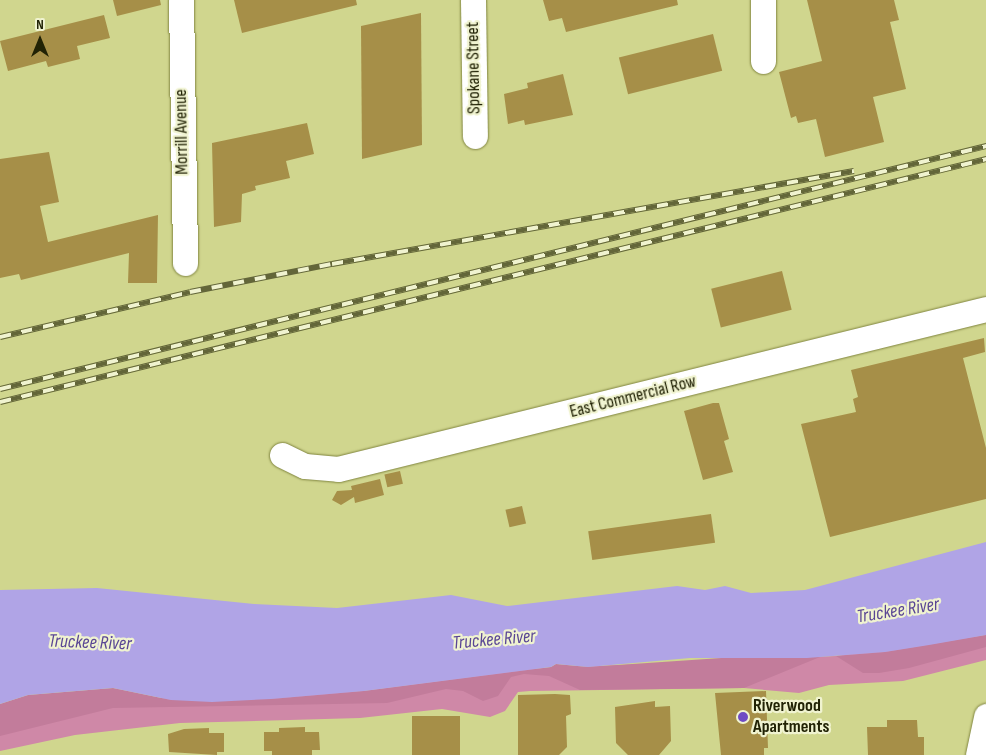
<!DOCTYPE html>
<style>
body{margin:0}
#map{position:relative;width:986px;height:755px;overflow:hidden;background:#d0d68e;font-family:"Sofia Sans Condensed",sans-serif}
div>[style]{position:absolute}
.green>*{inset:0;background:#cf88a7}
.forest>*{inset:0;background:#c27c9b}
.water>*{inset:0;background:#b0a4e6}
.building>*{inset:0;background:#a68f48;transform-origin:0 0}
.roads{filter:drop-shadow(0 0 1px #808540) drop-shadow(0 0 1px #808540)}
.minor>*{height:25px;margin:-12.5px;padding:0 12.5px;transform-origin:12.5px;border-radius:12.5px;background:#fff}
.rail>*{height:5.5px;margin-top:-2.75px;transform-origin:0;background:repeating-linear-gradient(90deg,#f0f3d0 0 11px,#636639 0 22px);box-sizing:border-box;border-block:1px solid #636639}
.dots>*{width:14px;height:14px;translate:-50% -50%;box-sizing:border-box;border:2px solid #f0f3d0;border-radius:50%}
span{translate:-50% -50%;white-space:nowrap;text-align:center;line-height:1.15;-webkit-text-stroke:4.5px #f0f3d0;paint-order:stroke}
.street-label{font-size:18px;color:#212205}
.poi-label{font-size:18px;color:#212205;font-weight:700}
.left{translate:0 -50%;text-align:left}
.water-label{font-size:19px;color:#594594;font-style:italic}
.north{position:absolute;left:15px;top:15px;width:50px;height:50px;-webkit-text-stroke:4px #f0f3d0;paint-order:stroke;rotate:0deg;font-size:14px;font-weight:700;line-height:20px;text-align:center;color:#212205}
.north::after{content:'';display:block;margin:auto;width:18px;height:22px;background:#212205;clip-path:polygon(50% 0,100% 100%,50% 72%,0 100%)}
</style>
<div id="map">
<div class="green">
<i style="clip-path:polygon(986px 635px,986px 660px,903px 681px,829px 685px,799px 693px,744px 688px,530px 691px,518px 692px,505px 711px,490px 717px,442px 709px,360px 718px,180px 723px,75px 735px,0 751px,0 704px,364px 691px,529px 669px,836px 656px)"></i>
</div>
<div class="forest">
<i style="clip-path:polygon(986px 635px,986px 647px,909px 668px,879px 673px,863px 673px,836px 656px,885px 652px)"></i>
<i style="clip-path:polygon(751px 656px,820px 657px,744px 688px,580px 690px,549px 676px,524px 674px,511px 677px,498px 696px,483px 701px,463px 691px,446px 689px,387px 703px,113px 708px,0 736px,0 704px,28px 695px,113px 688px,171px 700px,271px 699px,364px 691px,551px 667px,556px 664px,588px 667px)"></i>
</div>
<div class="water">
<i style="clip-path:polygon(986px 542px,986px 635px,929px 645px,885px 652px,807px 658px,690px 658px,588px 667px,556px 664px,551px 667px,364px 691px,271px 699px,212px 702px,171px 700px,113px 688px,28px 695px,0 704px,0 590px,97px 588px,254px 604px,337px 608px,451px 595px,507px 606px,677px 586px,705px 590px,725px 586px,751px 593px,805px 590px)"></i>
</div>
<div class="building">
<i style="clip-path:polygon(113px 0,160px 0,161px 5px,117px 16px)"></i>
<i style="clip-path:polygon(234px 0,356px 0,357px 5px,242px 33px)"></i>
<i style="clip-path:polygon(543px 0,677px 0,678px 5px,566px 32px,562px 18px,549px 21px)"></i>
<i style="clip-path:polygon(807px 0,894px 0,899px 20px,890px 22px,906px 89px,873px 97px,884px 142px,825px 157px,816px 119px,798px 123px,796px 116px,791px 118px,779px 72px,822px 61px)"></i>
<i style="clip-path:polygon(421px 13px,422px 145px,362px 159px,361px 26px)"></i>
<i style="clip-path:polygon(104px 15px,110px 38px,77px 46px,80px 59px,48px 67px,46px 61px,8px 71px,0 41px)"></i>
<i style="left:713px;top:34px;width:38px;height:97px;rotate:76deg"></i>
<i style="clip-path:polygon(563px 74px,573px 115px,525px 125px,524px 120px,508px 124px,504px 94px,528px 88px,527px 83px)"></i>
<i style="clip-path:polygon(307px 123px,314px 154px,286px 161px,290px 178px,255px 186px,256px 190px,242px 194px,241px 222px,214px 227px,212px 143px)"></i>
<i style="clip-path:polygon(49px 152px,59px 202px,40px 206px,48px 242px,158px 215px,157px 283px,128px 283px,129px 253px,21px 280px,19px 274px,0 278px,0 159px)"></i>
<i style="left:782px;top:271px;width:40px;height:73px;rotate:76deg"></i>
<i style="clip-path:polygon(984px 338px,985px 352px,963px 358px,986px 448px,986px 499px,830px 537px,801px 424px,856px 412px,853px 399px,858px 397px,851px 370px)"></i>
<i style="clip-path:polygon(713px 403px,719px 403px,729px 439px,724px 441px,733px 472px,703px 480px,684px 411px)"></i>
<i style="left:400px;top:471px;width:13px;height:16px;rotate:77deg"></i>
<i style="clip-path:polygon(380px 479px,384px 495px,355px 503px,354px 497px,341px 505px,332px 500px,337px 491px,352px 490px,351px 486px)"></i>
<i style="left:522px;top:506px;width:18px;height:17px;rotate:77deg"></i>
<i style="left:711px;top:514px;width:29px;height:124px;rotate:82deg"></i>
<i style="clip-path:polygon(766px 691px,768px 748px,764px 748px,764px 755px,721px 755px,715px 693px)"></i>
<i style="clip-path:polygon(555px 694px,570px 695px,571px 714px,566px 716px,567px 747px,559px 755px,518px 755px,518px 695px)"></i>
<i style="clip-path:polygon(655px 701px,655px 707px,670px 706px,671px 741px,659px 755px,628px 755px,616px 743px,615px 707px)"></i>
<i style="left:412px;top:716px;width:48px;height:39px"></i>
<i style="clip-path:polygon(887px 720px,917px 720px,918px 737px,924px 737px,924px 755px,868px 755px,867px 727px,887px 727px)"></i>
<i style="clip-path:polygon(305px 727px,305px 732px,319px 732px,320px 750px,312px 750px,312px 755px,272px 755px,272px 751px,264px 751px,264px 732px,279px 732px,279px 728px)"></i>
<i style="clip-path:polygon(209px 728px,209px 733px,224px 733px,224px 752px,217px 752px,217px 755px,169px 752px,168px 734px,184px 729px)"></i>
</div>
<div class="roads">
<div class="minor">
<i style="left:181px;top:0;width:263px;rotate:89.1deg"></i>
<i style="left:473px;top:0;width:136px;rotate:89.2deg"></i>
<i style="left:763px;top:61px;width:61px;rotate:-90deg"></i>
<i style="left:282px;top:455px;width:25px;rotate:26deg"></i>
<i style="left:305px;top:466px;width:33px;rotate:5deg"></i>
<i style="left:338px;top:469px;width:667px;rotate:-13.87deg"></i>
<i style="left:978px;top:755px;width:40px;rotate:-78deg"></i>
</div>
</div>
<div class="rail">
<i style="left:0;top:337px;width:195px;rotate:-13.3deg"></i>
<i style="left:190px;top:292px;width:145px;rotate:-11.2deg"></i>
<i style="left:332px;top:264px;width:530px;rotate:-10.1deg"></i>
<i style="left:0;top:389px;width:1016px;rotate:-13.84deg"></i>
<i style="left:0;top:402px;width:1016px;rotate:-13.84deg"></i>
</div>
<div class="dots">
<i style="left:743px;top:717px;background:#6e4bc4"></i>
</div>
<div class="street-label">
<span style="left:474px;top:68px;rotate:-91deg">Spokane Street</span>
<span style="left:182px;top:132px;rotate:-91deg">Morrill Avenue</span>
<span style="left:633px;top:397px;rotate:-14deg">East Commercial Row</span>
</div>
<div class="poi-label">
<span class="left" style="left:753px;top:717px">Riverwood<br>Apartments</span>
</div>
<div class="water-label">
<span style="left:898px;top:611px;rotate:-9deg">Truckee River</span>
<span style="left:494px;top:640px;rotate:-5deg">Truckee River</span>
<span style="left:90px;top:643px;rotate:2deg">Truckee River</span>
</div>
<div class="north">N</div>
</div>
